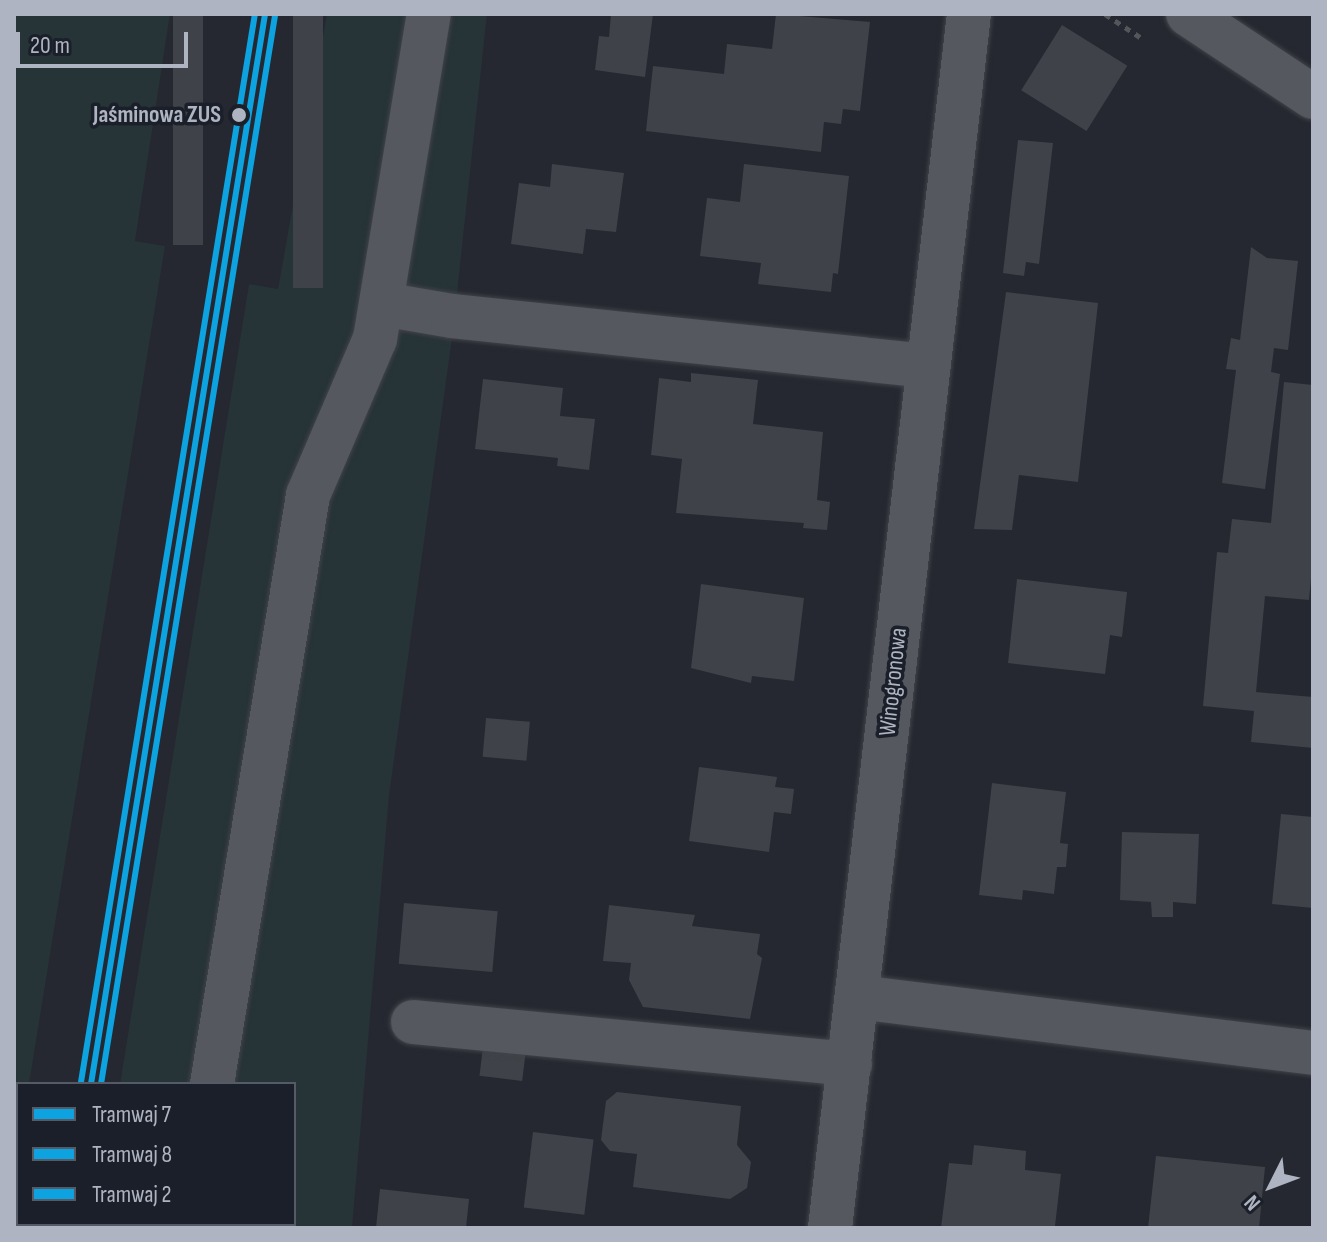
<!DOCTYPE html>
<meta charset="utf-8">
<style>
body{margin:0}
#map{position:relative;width:1327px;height:1242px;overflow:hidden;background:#252830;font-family:"Sofia Sans Condensed",sans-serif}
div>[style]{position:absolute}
.green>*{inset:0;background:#263337}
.building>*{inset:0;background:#3f4248;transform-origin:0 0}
.path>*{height:5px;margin-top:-2.5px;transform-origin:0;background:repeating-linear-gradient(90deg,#53565b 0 6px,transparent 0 12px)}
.roads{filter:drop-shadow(0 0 2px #414349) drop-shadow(0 0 2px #414349)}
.minor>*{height:44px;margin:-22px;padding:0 22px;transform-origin:22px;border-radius:22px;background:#55585e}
.tram-1>*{height:6px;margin:-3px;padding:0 3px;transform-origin:3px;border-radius:3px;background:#0da2e0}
.tram-2>*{height:6px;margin:-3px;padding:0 3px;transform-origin:3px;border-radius:3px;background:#0da2e0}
.tram-3>*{height:6px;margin:-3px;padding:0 3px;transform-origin:3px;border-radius:3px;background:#0da2e0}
.dots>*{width:22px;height:22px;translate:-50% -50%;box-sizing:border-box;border:4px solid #1a1f29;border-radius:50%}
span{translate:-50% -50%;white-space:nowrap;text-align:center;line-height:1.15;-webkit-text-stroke:7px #1a1f29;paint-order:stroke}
.stop-label{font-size:24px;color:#aeb4c1;font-weight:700}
.right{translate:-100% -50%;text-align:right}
.street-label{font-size:24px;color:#aeb4c1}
.frame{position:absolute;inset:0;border:16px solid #aeb4c1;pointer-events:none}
.legend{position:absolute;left:16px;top:1082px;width:280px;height:144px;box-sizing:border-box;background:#1a1f29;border:2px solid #555b66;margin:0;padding:10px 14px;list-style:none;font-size:24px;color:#aeb4c1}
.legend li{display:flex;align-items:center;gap:16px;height:40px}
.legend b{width:40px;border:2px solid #555b66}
.north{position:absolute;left:1231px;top:1146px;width:80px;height:80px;-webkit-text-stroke:6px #1a1f29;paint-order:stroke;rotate:228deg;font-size:22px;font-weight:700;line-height:32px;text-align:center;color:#aeb4c1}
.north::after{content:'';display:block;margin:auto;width:28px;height:36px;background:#aeb4c1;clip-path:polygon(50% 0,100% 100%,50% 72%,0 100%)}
.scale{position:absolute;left:16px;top:32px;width:172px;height:36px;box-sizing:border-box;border:4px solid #aeb4c1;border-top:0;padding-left:10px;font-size:24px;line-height:28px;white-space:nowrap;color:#aeb4c1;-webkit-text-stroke:6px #1a1f29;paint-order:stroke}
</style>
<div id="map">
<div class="green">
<i style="clip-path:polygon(14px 14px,170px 14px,135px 241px,165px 246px,29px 1084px,18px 1084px,14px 1176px)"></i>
<i style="clip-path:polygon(327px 14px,487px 14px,453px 331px,389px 796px,352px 1228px,96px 1228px,294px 1224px,294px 1084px,120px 1084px,249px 284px,278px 289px)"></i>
</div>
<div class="building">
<i style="left:173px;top:14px;width:30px;height:231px"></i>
<i style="left:293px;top:14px;width:30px;height:274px"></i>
<i style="clip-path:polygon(611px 14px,653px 14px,645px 77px,595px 70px,599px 36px,609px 37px)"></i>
<i style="clip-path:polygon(776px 14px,870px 22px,860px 111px,843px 109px,841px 124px,824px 122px,821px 152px,646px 131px,653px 66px,724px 74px,727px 44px,772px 49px)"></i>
<i style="left:1062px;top:25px;width:77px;height:77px;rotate:32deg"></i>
<i style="clip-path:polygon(1018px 140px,1053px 143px,1039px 264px,1026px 262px,1024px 276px,1003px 273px)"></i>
<i style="clip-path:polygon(552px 164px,624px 173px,616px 232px,586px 229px,583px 254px,511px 244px,519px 183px,550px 187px)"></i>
<i style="clip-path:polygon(744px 164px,849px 176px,838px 274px,833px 273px,831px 292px,758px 284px,761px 263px,700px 256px,707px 198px,740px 202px)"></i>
<i style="clip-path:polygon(1251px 247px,1267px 258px,1298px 261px,1288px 350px,1274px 348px,1271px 372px,1280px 374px,1265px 489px,1222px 483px,1236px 370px,1226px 369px,1231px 338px,1240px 340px)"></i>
<i style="clip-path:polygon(1006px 292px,1098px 303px,1078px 482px,1019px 475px,1012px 530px,974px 529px)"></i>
<i style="clip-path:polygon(691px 373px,758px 380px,753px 424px,823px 432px,817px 500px,830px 502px,827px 530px,803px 528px,804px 523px,676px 513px,682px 459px,651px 455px,659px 378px,691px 382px)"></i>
<i style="clip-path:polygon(483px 379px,563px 388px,560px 416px,595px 419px,589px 470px,557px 466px,558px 458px,475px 449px)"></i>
<i style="clip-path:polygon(1284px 382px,1313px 385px,1313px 557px,1309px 600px,1265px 596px,1256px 692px,1313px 697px,1313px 748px,1251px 742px,1254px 711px,1203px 706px,1217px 552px,1228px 553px,1232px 519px,1271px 523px)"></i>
<i style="clip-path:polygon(1017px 579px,1127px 592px,1122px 637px,1110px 635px,1105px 674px,1008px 663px)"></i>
<i style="clip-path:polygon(701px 584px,804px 598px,794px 681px,752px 676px,751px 683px,691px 668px)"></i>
<i style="left:486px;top:718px;width:44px;height:39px;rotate:5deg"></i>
<i style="clip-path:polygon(699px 767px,777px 777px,775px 787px,794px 789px,791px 814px,774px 812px,769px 852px,689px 841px)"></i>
<i style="clip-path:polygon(992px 783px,1066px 792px,1060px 843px,1068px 844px,1066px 867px,1057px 867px,1054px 894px,1023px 890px,1022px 900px,979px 895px)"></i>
<i style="clip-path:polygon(1281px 814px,1313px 817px,1313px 908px,1272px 904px)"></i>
<i style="clip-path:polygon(1122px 832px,1199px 834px,1196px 904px,1173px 902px,1173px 917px,1152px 917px,1151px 902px,1120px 900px)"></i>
<i style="left:404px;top:903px;width:94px;height:61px;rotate:5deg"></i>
<i style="clip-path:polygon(609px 905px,695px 915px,692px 926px,760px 934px,757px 954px,762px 958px,750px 1019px,643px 1007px,629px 980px,631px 963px,603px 961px)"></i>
<i style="left:483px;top:1047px;width:43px;height:29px;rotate:7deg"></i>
<i style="clip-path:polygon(617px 1092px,741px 1106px,737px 1145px,751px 1162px,747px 1188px,730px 1199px,633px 1187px,637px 1154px,610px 1151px,601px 1140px,606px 1101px)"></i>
<i style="left:533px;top:1132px;width:61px;height:76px;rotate:7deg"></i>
<i style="clip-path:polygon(974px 1145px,1026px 1151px,1025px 1170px,1061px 1174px,1055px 1226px,941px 1228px,949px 1163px,972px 1165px)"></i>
<i style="clip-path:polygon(1156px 1156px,1265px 1167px,1259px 1228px,1148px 1228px)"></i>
<i style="clip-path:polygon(380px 1189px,469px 1199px,466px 1228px,376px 1228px)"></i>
</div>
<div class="path">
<i style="left:1105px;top:14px;width:42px;rotate:33.3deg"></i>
</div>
<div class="roads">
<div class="minor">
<i style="left:1188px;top:14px;width:150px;rotate:33.6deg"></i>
<i style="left:382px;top:304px;width:71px;rotate:9.7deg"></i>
<i style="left:452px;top:316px;width:479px;rotate:6deg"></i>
<i style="left:858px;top:997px;width:458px;rotate:7deg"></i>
<i style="left:413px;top:1022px;width:439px;rotate:5.5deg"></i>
<i style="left:212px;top:1084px;width:597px;rotate:-80.74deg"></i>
<i style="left:308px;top:495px;width:170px;rotate:-66.8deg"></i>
<i style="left:375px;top:339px;width:329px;rotate:-80.6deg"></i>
<i style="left:189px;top:1228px;width:4px;rotate:-90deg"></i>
<i style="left:830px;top:1228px;width:1222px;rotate:-83.47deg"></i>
</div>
</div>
<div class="tram-1">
<i style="left:91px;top:1084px;width:1084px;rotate:-80.76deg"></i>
</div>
<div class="tram-2">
<i style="left:101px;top:1084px;width:1082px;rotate:-80.75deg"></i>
</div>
<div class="tram-3">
<i style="left:81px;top:1082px;width:1082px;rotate:-80.75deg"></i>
</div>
<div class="dots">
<i style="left:239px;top:115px;background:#aeb4c1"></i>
</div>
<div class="stop-label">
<span class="right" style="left:221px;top:115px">Jaśminowa ZUS</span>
</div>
<div class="street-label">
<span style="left:893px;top:682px;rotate:-84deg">Winogronowa</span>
</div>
<div class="frame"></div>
<ul class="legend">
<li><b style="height:10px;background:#0da2e0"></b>Tramwaj 7</li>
<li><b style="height:10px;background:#0da2e0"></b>Tramwaj 8</li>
<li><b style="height:10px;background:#0da2e0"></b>Tramwaj 2</li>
</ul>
<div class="north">N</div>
<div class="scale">20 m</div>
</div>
